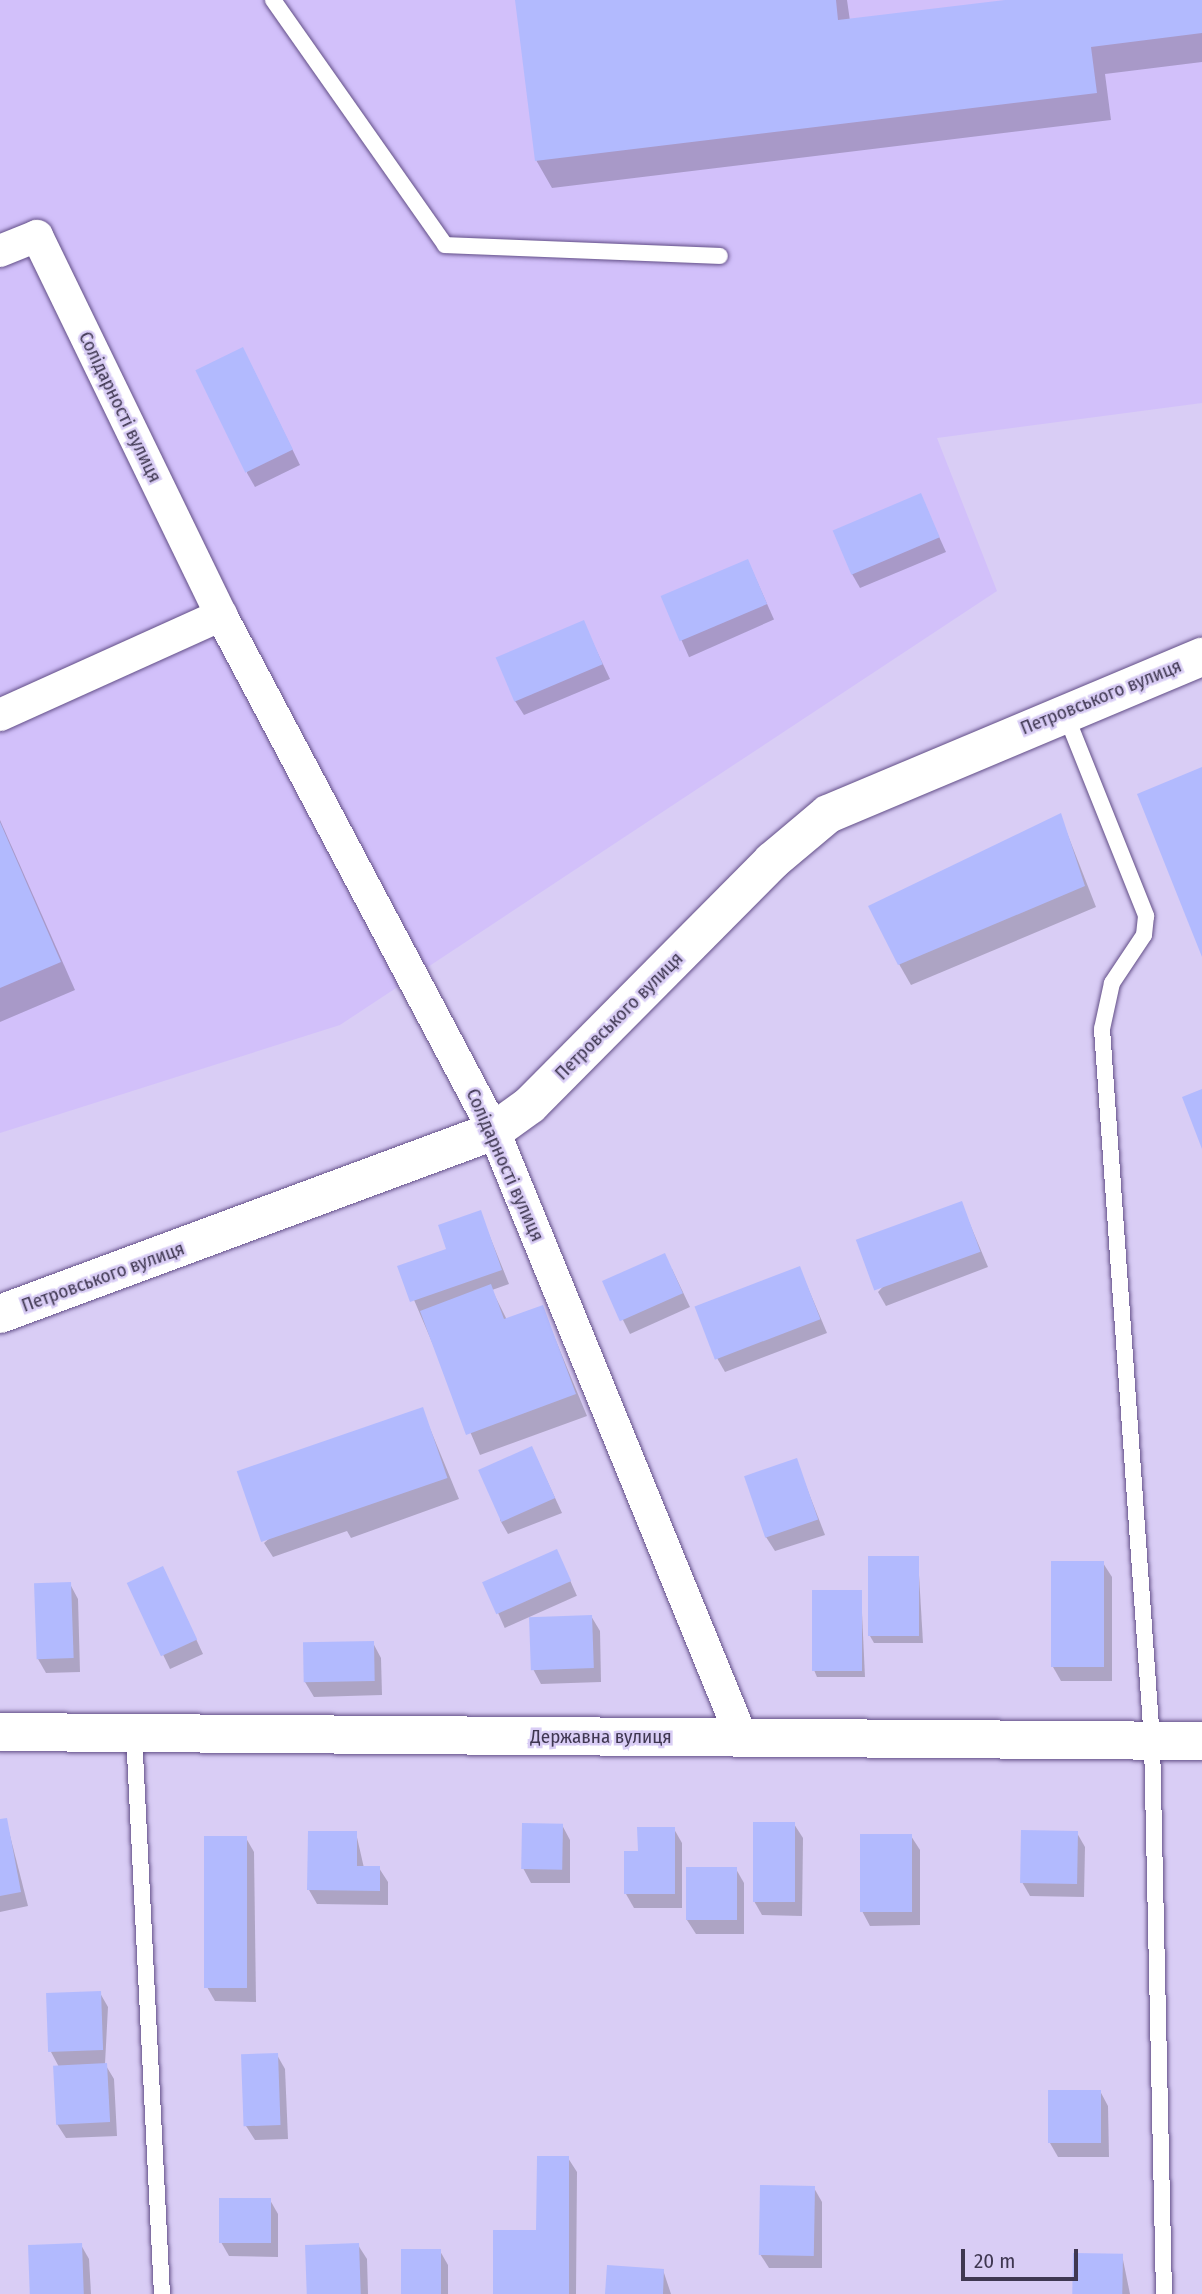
<!DOCTYPE html>
<meta charset="utf-8">
<style>
body{margin:0}
#map{position:relative;width:1202px;height:2294px;overflow:hidden;background:#d9cdf5;font-family:"Fira Sans Condensed",sans-serif}
div>[style]{position:absolute}
.built>*{inset:0;background:#d2c0fa}
.shadow>*{inset:0;background:#0003;transform-origin:0 0}
.building>*{inset:0;background:#b2bafe;transform-origin:0 0}
.roads{filter:drop-shadow(0 0 2px #624e87) drop-shadow(0 0 2px #624e87)}
.lane>*{height:16px;margin:-8px;padding:0 8px;transform-origin:8px;border-radius:8px;background:#fff}
.street>*{height:32px;margin:-16px;padding:0 16px;transform-origin:16px;border-radius:16px;background:#fff}
.secondary>*{height:38px;margin:-19px;padding:0 19px;transform-origin:19px;border-radius:19px;background:#fff}
span{translate:-50% -50%;white-space:nowrap;text-align:center;line-height:1.15;-webkit-text-stroke:5px #d9cdf5;paint-order:stroke}
.street-label{font-size:19px;color:#3f3751}
.scale{position:absolute;left:961px;top:2249px;width:117px;height:32px;box-sizing:border-box;border:4px solid #3f3751;border-top:0;padding-left:9px;font-size:21px;line-height:24px;white-space:nowrap;color:#3f3751;-webkit-text-stroke:5px #d9cdf5;paint-order:stroke}
</style>
<div id="map">
<div class="built">
<i style="clip-path:polygon(0 0,1202px 0,1202px 403px,937px 438px,997px 591px,340px 1025px,0 1133px)"></i>
</div>
<div class="shadow">
<i style="clip-path:polygon(517px 0,847px 0,850px 21px,1019px 0,1202px 0,1202px 62px,1105px 74px,1111px 120px,552px 188px,536px 160px)"></i>
<i style="clip-path:polygon(250px 363px,300px 465px,255px 487px,247px 473px)"></i>
<i style="clip-path:polygon(920px 495px,946px 552px,860px 588px,852px 574px)"></i>
<i style="left:748px;top:561px;width:64px;height:93px;rotate:66deg"></i>
<i style="clip-path:polygon(583px 622px,610px 679px,524px 715px,515px 701px)"></i>
<i style="clip-path:polygon(1060px 815px,1096px 907px,911px 985px,899px 964px)"></i>
<i style="clip-path:polygon(0 820px,75px 990px,0 1022px)"></i>
<i style="clip-path:polygon(961px 1203px,988px 1267px,886px 1306px,878px 1292px)"></i>
<i style="clip-path:polygon(480px 1212px,509px 1284px,492px 1290px,507px 1320px,542px 1307px,587px 1416px,480px 1455px,400px 1267px,448px 1250px)"></i>
<i style="clip-path:polygon(672px 1269px,690px 1307px,630px 1334px,604px 1282px)"></i>
<i style="clip-path:polygon(800px 1269px,827px 1333px,725px 1372px,717px 1358px)"></i>
<i style="clip-path:polygon(422px 1409px,459px 1499px,351px 1538px,347px 1531px,273px 1557px,264px 1543px)"></i>
<i style="clip-path:polygon(532px 1448px,562px 1513px,508px 1534px,500px 1520px)"></i>
<i style="clip-path:polygon(796px 1460px,825px 1535px,775px 1551px,766px 1537px)"></i>
<i style="left:557px;top:1551px;width:49px;height:79px;rotate:66deg"></i>
<i style="clip-path:polygon(918px 1558px,923px 1643px,874px 1643px,870px 1636px)"></i>
<i style="clip-path:polygon(1103px 1563px,1112px 1577px,1112px 1681px,1061px 1681px,1053px 1667px)"></i>
<i style="clip-path:polygon(170px 1583px,203px 1654px,170px 1669px,129px 1584px)"></i>
<i style="clip-path:polygon(70px 1584px,78px 1599px,80px 1672px,46px 1673px,38px 1659px)"></i>
<i style="clip-path:polygon(861px 1592px,865px 1677px,817px 1677px,814px 1670px)"></i>
<i style="clip-path:polygon(591px 1616px,600px 1631px,601px 1682px,541px 1684px,533px 1669px)"></i>
<i style="clip-path:polygon(373px 1643px,381px 1658px,382px 1695px,314px 1697px,305px 1682px)"></i>
<i style="clip-path:polygon(6px 1820px,28px 1906px,0 1912px,0 1821px)"></i>
<i style="clip-path:polygon(794px 1824px,803px 1838px,802px 1916px,762px 1915px,754px 1901px)"></i>
<i style="clip-path:polygon(562px 1825px,570px 1840px,570px 1883px,531px 1883px,523px 1868px)"></i>
<i style="clip-path:polygon(674px 1829px,682px 1843px,682px 1908px,634px 1908px,626px 1894px,639px 1853px)"></i>
<i style="clip-path:polygon(356px 1833px,364px 1868px,379px 1868px,388px 1882px,388px 1905px,317px 1904px,309px 1890px)"></i>
<i style="clip-path:polygon(1077px 1833px,1085px 1847px,1084px 1897px,1030px 1896px,1022px 1882px)"></i>
<i style="clip-path:polygon(911px 1836px,920px 1850px,920px 1925px,870px 1926px,862px 1911px)"></i>
<i style="clip-path:polygon(246px 1838px,254px 1852px,256px 2002px,215px 2001px,207px 1987px)"></i>
<i style="clip-path:polygon(736px 1869px,744px 1883px,744px 1934px,696px 1934px,687px 1920px)"></i>
<i style="clip-path:polygon(100px 1993px,108px 2007px,105px 2064px,114px 2079px,117px 2136px,66px 2138px,57px 2124px,59px 2067px,51px 2052px)"></i>
<i style="clip-path:polygon(277px 2055px,285px 2069px,288px 2139px,255px 2140px,246px 2126px)"></i>
<i style="clip-path:polygon(1100px 2091px,1108px 2106px,1109px 2157px,1058px 2157px,1050px 2143px)"></i>
<i style="clip-path:polygon(568px 2158px,577px 2172px,576px 2294px,495px 2294px,538px 2232px)"></i>
<i style="clip-path:polygon(814px 2188px,822px 2202px,822px 2268px,769px 2268px,760px 2254px)"></i>
<i style="clip-path:polygon(270px 2200px,278px 2214px,278px 2257px,229px 2256px,221px 2242px)"></i>
<i style="clip-path:polygon(81px 2245px,89px 2259px,91px 2294px,32px 2294px)"></i>
<i style="clip-path:polygon(358px 2245px,367px 2259px,368px 2294px,309px 2294px)"></i>
<i style="clip-path:polygon(440px 2251px,448px 2265px,448px 2294px,402px 2294px)"></i>
<i style="clip-path:polygon(1122px 2255px,1130px 2294px,1074px 2294px)"></i>
<i style="clip-path:polygon(663px 2270px,671px 2294px,607px 2294px)"></i>
</div>
<div class="building">
<i style="clip-path:polygon(515px 0,836px 0,838px 20px,1005px 0,1202px 0,1202px 33px,1091px 47px,1097px 93px,535px 161px)"></i>
<i style="left:243px;top:347px;width:114px;height:53px;rotate:64deg"></i>
<i style="left:921px;top:493px;width:48px;height:96px;rotate:67deg"></i>
<i style="left:748px;top:559px;width:49px;height:95px;rotate:67deg"></i>
<i style="left:584px;top:620px;width:48px;height:96px;rotate:67deg"></i>
<i style="clip-path:polygon(1202px 767px,1202px 957px,1137px 794px)"></i>
<i style="clip-path:polygon(1061px 813px,1085px 886px,898px 965px,868px 906px)"></i>
<i style="clip-path:polygon(0 822px,61px 962px,0 988px)"></i>
<i style="clip-path:polygon(1202px 1089px,1202px 1149px,1182px 1097px)"></i>
<i style="left:962px;top:1201px;width:54px;height:113px;rotate:70deg"></i>
<i style="clip-path:polygon(481px 1210px,502px 1270px,410px 1302px,397px 1266px,446px 1249px,438px 1225px)"></i>
<i style="left:665px;top:1253px;width:44px;height:69px;rotate:66deg"></i>
<i style="left:800px;top:1266px;width:57px;height:113px;rotate:69deg"></i>
<i style="clip-path:polygon(491px 1284px,504px 1319px,543px 1305px,576px 1394px,466px 1435px,420px 1311px)"></i>
<i style="left:423px;top:1407px;width:75px;height:197px;rotate:71deg"></i>
<i style="left:532px;top:1446px;width:57px;height:59px;rotate:66deg"></i>
<i style="left:797px;top:1458px;width:65px;height:56px;rotate:71deg"></i>
<i style="left:557px;top:1549px;width:35px;height:82px;rotate:66deg"></i>
<i style="left:868px;top:1556px;width:51px;height:80px"></i>
<i style="left:1051px;top:1561px;width:53px;height:106px"></i>
<i style="left:163px;top:1566px;width:81px;height:40px;rotate:65deg"></i>
<i style="left:71px;top:1582px;width:76px;height:37px;rotate:88deg"></i>
<i style="left:862px;top:1590px;width:81px;height:50px;rotate:90deg"></i>
<i style="left:592px;top:1615px;width:53px;height:63px;rotate:88deg"></i>
<i style="left:374px;top:1641px;width:40px;height:71px;rotate:89deg"></i>
<i style="clip-path:polygon(7px 1818px,21px 1892px,0 1896px,0 1819px)"></i>
<i style="left:753px;top:1822px;width:42px;height:80px"></i>
<i style="left:522px;top:1823px;width:41px;height:46px;rotate:1deg"></i>
<i style="clip-path:polygon(637px 1827px,675px 1827px,675px 1894px,624px 1894px,624px 1851px,638px 1851px)"></i>
<i style="left:1021px;top:1830px;width:57px;height:53px;rotate:1deg"></i>
<i style="clip-path:polygon(308px 1831px,357px 1831px,357px 1866px,380px 1866px,380px 1891px,307px 1890px)"></i>
<i style="left:860px;top:1834px;width:52px;height:78px"></i>
<i style="left:204px;top:1836px;width:43px;height:152px"></i>
<i style="left:686px;top:1867px;width:51px;height:53px"></i>
<i style="left:101px;top:1991px;width:59px;height:55px;rotate:88deg"></i>
<i style="left:278px;top:2053px;width:72px;height:37px;rotate:88deg"></i>
<i style="left:107px;top:2063px;width:59px;height:54px;rotate:87deg"></i>
<i style="left:1048px;top:2090px;width:53px;height:53px"></i>
<i style="clip-path:polygon(537px 2156px,569px 2156px,569px 2294px,493px 2294px,493px 2230px,536px 2230px)"></i>
<i style="left:760px;top:2185px;width:55px;height:70px;rotate:1deg"></i>
<i style="left:219px;top:2198px;width:52px;height:45px"></i>
<i style="left:82px;top:2243px;width:51px;height:54px;rotate:88deg"></i>
<i style="left:359px;top:2243px;width:51px;height:54px;rotate:88deg"></i>
<i style="left:401px;top:2249px;width:40px;height:45px"></i>
<i style="left:1073px;top:2253px;width:50px;height:41px;rotate:1deg"></i>
<i style="clip-path:polygon(607px 2265px,664px 2269px,663px 2294px,605px 2294px)"></i>
</div>
<div class="roads">
<div class="lane">
<i style="left:273px;top:0;width:299px;rotate:54.9deg"></i>
<i style="left:445px;top:245px;width:275px;rotate:2.3deg"></i>
<i style="left:1065px;top:713px;width:219px;rotate:68.2deg"></i>
<i style="left:1146px;top:916px;width:19px;rotate:96deg"></i>
<i style="left:1144px;top:935px;width:58px;rotate:123.7deg"></i>
<i style="left:1112px;top:983px;width:47px;rotate:102.3deg"></i>
<i style="left:1102px;top:1029px;width:713px;rotate:85.98deg"></i>
<i style="left:1152px;top:1740px;width:554px;rotate:88.76deg"></i>
<i style="left:134px;top:1734px;width:561px;rotate:87.14deg"></i>
</div>
<div class="street">
<i style="left:0;top:251px;width:40px;rotate:-22deg"></i>
<i style="left:37px;top:236px;width:421px;rotate:64.1deg"></i>
<i style="left:221px;top:615px;width:584px;rotate:62.12deg"></i>
<i style="left:494px;top:1131px;width:656px;rotate:67.78deg"></i>
<i style="left:0;top:715px;width:243px;rotate:-24.3deg"></i>
</div>
<div class="secondary">
<i style="left:0;top:1314px;width:527px;rotate:-20.33deg"></i>
<i style="left:494px;top:1131px;width:44px;rotate:-35.8deg"></i>
<i style="left:530px;top:1105px;width:344px;rotate:-45.2deg"></i>
<i style="left:772px;top:861px;width:73px;rotate:-40deg"></i>
<i style="left:828px;top:814px;width:406px;rotate:-22.8deg"></i>
<i style="left:0;top:1732px;width:1202px;rotate:0.43deg"></i>
</div>
</div>
<div class="street-label">
<span style="left:120px;top:407px;rotate:64deg">Солідарності вулиця</span>
<span style="left:1101px;top:697px;rotate:-22deg">Петровського вулиця</span>
<span style="left:619px;top:1016px;rotate:-45deg">Петровського вулиця</span>
<span style="left:505px;top:1165px;rotate:66deg">Солідарності вулиця</span>
<span style="left:103px;top:1277px;rotate:-20deg">Петровського вулиця</span>
<span style="left:601px;top:1737px">Державна вулиця</span>
</div>
<div class="scale">20 m</div>
</div>
